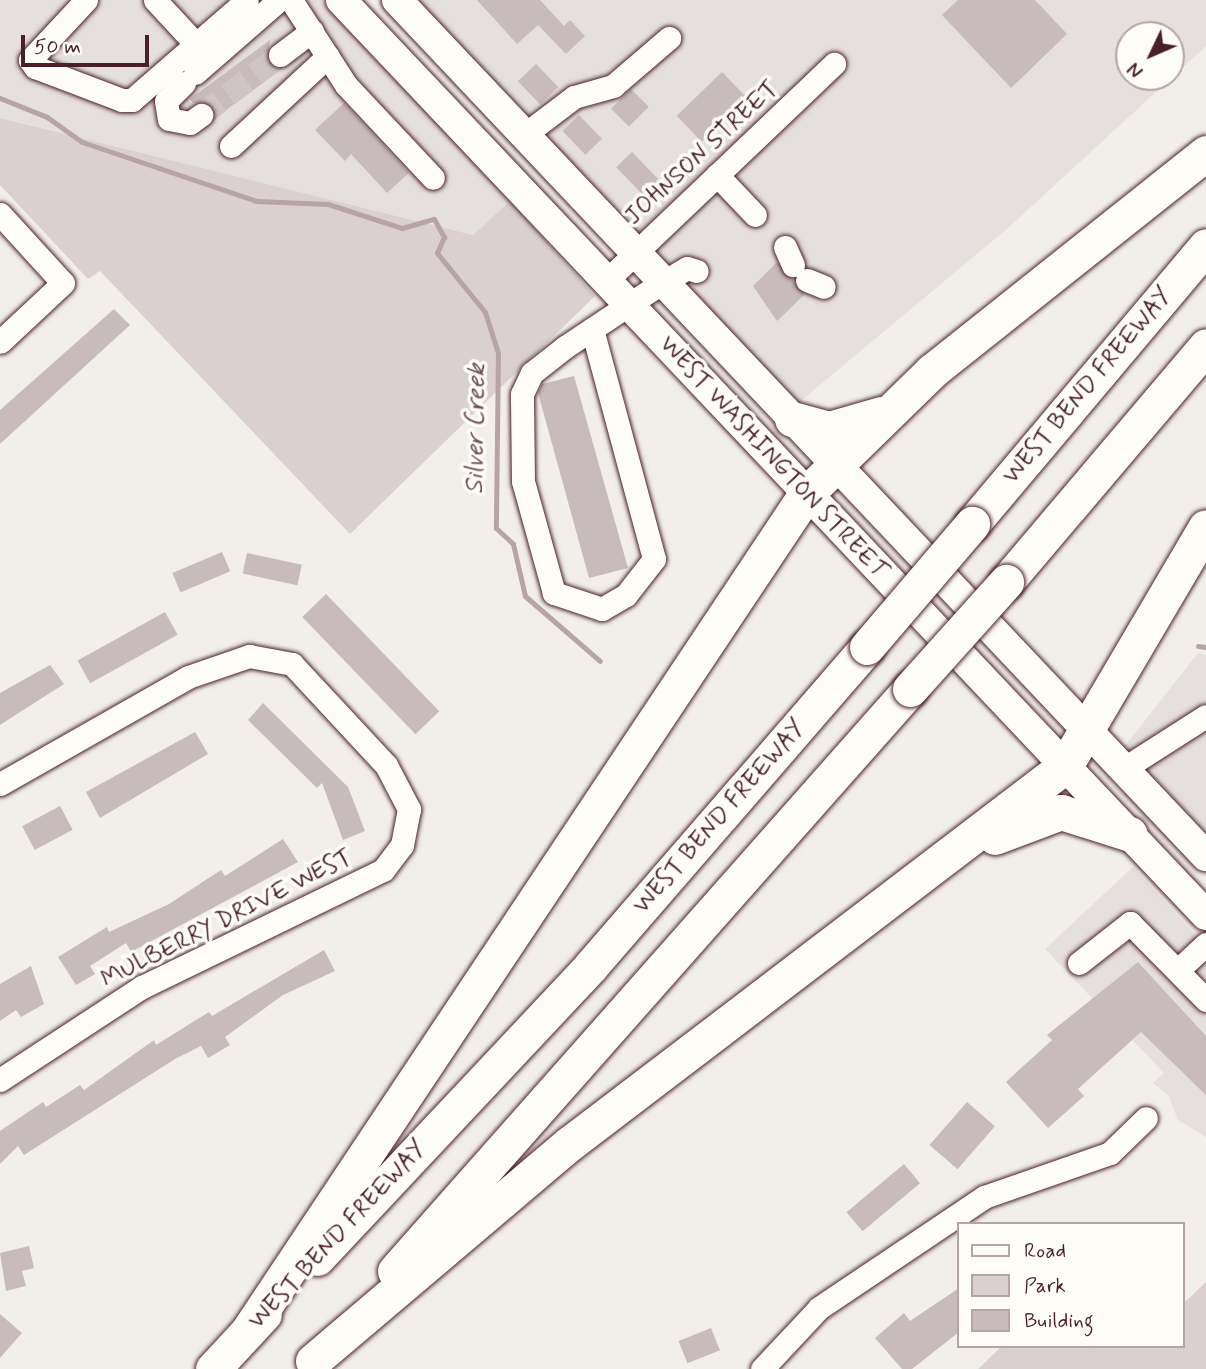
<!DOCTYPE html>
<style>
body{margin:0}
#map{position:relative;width:1206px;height:1369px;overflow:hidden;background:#f2efeb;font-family:Mynerve,sans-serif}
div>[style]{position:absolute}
.built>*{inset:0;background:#e5dfdd}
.green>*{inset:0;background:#d9d0cf}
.stream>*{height:5px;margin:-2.5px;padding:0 2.5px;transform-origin:2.5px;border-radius:2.5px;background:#b7a5a6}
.building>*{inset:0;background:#c8bbbb;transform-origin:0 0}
.minor-tunnel>*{height:23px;margin-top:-11.5px;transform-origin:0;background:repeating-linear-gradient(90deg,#d0c5c5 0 23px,transparent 0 34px)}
.roads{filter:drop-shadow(0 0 2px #4a1f2b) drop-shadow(0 0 2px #4a1f2b)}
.minor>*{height:23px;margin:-11.5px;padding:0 11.5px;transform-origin:11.5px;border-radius:11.5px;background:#fdfcf7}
.major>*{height:30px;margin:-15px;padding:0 15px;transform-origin:15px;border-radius:15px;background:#fdfcf7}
.highway>*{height:35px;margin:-17.5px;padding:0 17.5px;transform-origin:17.5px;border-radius:17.5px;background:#fdfcf7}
.bridges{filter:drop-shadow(0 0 2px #4a1f2b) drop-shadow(0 0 2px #4a1f2b)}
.highway-bridge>*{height:35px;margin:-17.5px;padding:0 17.5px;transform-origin:17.5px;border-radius:17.5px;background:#fdfcf7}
span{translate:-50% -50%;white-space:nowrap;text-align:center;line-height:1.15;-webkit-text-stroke:7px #fdfcf7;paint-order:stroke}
.street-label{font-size:24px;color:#4a1f2b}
.water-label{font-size:26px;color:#704e56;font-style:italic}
.legend{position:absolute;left:957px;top:1222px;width:228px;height:126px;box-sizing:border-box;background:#fdfcf7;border:2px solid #b5a4a5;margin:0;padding:9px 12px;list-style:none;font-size:21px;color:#4a1f2b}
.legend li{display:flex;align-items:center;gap:14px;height:35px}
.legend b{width:35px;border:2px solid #b5a4a5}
.north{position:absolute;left:1115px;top:21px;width:70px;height:70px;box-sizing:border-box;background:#fdfcf7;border:2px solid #b5a4a5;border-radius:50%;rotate:226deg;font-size:19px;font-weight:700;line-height:28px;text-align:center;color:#4a1f2b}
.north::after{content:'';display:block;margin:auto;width:24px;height:32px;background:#4a1f2b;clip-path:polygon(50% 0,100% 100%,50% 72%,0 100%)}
.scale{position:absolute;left:21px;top:35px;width:128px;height:32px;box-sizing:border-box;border:4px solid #4a1f2b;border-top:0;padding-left:9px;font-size:21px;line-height:24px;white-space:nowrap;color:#4a1f2b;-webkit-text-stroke:5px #fdfcf7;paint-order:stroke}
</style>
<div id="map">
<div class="built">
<i style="clip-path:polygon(0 0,322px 0,510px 201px,473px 235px,0 118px)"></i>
<i style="clip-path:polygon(evenodd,410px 0,1206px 0,1206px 46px,1008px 228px,797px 404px,410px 0,1129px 35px,1171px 35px,1171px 77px,1129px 77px,1129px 35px)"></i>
<i style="clip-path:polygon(1198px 653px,1206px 655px,1206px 843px,1121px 751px)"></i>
<i style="clip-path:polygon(1133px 867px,1206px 947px,1206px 1137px,1178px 1120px,1168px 1095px,1153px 1083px,1164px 1073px,1045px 949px)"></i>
</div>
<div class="green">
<i style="clip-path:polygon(0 118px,473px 235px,510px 201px,595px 296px,350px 534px,100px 271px,88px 279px,0 185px)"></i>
<i style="clip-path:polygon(1206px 1282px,1206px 1369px,978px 1369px,1002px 1346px,1183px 1346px,1183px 1304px)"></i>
</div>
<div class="stream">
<i style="left:0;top:98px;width:51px;rotate:22deg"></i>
<i style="left:47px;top:117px;width:43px;rotate:35.5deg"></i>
<i style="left:82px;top:142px;width:184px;rotate:18.7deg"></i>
<i style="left:256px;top:201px;width:72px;rotate:2.4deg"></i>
<i style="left:328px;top:204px;width:78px;rotate:18deg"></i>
<i style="left:402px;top:228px;width:33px;rotate:-16deg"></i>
<i style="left:434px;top:219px;width:21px;rotate:61deg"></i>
<i style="left:444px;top:237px;width:17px;rotate:114deg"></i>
<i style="left:437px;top:253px;width:76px;rotate:50.9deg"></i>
<i style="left:485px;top:312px;width:43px;rotate:72.4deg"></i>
<i style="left:498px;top:353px;width:175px;rotate:90.7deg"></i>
<i style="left:496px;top:528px;width:23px;rotate:43deg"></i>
<i style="left:513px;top:544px;width:53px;rotate:77deg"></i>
<i style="left:525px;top:596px;width:99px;rotate:40.9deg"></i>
<i style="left:1198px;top:646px;width:8px;rotate:7deg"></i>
</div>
<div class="building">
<i style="clip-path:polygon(477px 0,540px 0,564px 26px,570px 20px,585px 36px,566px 54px,538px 25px,517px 44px)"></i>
<i style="clip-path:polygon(958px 0,1035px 0,1067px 34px,1011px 88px,942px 15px)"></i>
<i style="clip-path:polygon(270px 40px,268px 63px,283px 68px,214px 119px,207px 103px,193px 103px,190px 99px)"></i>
<i style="left:536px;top:64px;width:32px;height:25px;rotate:46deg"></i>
<i style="left:722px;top:72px;width:36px;height:63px;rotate:46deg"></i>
<i style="left:631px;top:89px;width:25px;height:28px;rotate:45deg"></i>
<i style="clip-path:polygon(344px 103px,409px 173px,387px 193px,351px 154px,345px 161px,315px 130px)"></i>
<i style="left:579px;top:115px;width:33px;height:23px;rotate:46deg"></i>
<i style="left:632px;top:152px;width:47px;height:22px;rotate:46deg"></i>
<i style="clip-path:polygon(777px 262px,805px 294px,777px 321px,753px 286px)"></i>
<i style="clip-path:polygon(114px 309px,130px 325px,0 444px,0 410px)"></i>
<i style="clip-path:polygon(574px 376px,628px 568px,589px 578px,538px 393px,542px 384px)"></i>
<i style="left:222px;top:552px;width:21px;height:54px;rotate:67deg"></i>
<i style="left:247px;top:553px;width:56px;height:21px;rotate:12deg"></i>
<i style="left:326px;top:594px;width:163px;height:33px;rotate:46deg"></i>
<i style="left:165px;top:612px;width:26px;height:100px;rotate:61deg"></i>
<i style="clip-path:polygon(50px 665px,64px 684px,0 725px,0 693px)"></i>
<i style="clip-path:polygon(263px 703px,348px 787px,365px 831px,343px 840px,322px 783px,317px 788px,248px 720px)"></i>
<i style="clip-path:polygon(195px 732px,208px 754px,100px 818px,86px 792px)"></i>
<i style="left:60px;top:806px;width:27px;height:43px;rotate:62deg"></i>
<i style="clip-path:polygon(283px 839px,298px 862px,131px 952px,126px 943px,90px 966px,95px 974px,76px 985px,58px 957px,107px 927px,109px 932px,169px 904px,221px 870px,225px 876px)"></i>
<i style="clip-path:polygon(324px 950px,335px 971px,283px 995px,225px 1037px,230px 1045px,208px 1058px,201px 1046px,175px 1059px,24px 1155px,18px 1146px,0 1164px,0 1131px,43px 1102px,46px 1107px,80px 1085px,84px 1090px,154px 1040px,156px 1045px,209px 1012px,212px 1016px)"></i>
<i style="clip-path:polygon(1138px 962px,1206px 1036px,1206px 1095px,1141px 1032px,1078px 1089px,1084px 1096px,1048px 1128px,1006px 1082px,1052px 1040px,1047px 1035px)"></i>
<i style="clip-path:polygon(31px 966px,44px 1004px,21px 1017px,16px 1010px,0 1021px,0 984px)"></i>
<i style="left:967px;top:1102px;width:37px;height:57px;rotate:41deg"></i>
<i style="left:904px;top:1164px;width:25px;height:75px;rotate:50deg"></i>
<i style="clip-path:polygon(29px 1246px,34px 1268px,22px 1271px,26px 1286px,6px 1291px,0 1253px)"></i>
<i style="clip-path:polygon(959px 1288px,959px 1332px,912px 1369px,902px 1369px,875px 1338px,904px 1313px,910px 1321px)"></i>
<i style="clip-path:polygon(0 1314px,22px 1333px,0 1358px)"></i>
<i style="left:711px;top:1328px;width:24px;height:35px;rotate:68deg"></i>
</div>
<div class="minor-tunnel">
<i style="left:201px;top:115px;width:99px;rotate:-37.2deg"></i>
</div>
<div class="roads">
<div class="minor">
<i style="left:86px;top:0;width:82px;rotate:133deg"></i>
<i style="left:30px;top:60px;width:9px;rotate:54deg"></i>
<i style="left:35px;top:67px;width:93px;rotate:20.8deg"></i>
<i style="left:122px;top:100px;width:10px"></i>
<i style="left:132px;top:100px;width:152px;rotate:-41deg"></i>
<i style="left:155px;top:0;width:56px;rotate:47.2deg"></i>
<i style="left:291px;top:0;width:101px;rotate:57.1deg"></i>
<i style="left:346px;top:85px;width:127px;rotate:46.9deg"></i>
<i style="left:280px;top:55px;width:40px;rotate:-37deg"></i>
<i style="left:195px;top:73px;width:111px;rotate:-41deg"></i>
<i style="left:184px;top:83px;width:25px;rotate:135deg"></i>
<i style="left:166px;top:101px;width:18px;rotate:81deg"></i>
<i style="left:169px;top:119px;width:21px;rotate:11deg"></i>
<i style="left:190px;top:123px;width:14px;rotate:-36deg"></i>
<i style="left:524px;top:135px;width:63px;rotate:-37.2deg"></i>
<i style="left:574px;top:97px;width:41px;rotate:-15.8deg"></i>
<i style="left:613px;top:86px;width:74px;rotate:-40.6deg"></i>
<i style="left:231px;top:146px;width:132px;rotate:-42.9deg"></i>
<i style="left:717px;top:175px;width:55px;rotate:46.5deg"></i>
<i style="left:0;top:214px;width:93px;rotate:47.6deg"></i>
<i style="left:63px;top:283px;width:86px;rotate:136.9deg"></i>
<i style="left:785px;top:247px;width:20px;rotate:66deg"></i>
<i style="left:807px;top:280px;width:18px;rotate:22deg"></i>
<i style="left:606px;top:281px;width:315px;rotate:-43.6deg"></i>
<i style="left:592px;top:329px;width:238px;rotate:74.9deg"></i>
<i style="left:654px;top:559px;width:46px;rotate:127.9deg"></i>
<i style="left:626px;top:595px;width:28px;rotate:150deg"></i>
<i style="left:602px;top:609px;width:51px;rotate:-161.6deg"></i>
<i style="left:554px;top:593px;width:116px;rotate:-105.5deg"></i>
<i style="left:523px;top:481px;width:87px;rotate:-90.7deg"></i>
<i style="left:522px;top:394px;width:23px;rotate:-65deg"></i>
<i style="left:532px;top:373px;width:42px;rotate:-38.2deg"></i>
<i style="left:565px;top:347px;width:118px;rotate:-33.6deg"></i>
<i style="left:663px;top:282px;width:28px;rotate:-30deg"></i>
<i style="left:687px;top:268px;width:10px;rotate:17deg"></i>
<i style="left:1123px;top:769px;width:98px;rotate:-32.6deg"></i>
<i style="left:0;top:784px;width:216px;rotate:-29.6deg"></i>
<i style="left:188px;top:677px;width:65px;rotate:-19deg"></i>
<i style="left:249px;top:656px;width:44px;rotate:10.5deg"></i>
<i style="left:292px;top:664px;width:138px;rotate:47.1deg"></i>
<i style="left:386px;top:765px;width:50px;rotate:62.4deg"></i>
<i style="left:409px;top:809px;width:37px;rotate:101deg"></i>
<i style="left:402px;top:845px;width:31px;rotate:127deg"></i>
<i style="left:383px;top:870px;width:268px;rotate:154.1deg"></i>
<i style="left:142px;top:987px;width:170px;rotate:146.8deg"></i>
<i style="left:1079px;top:963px;width:65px;rotate:-38.1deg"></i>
<i style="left:1130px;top:923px;width:108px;rotate:45.4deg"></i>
<i style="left:1178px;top:970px;width:38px;rotate:-43deg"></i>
<i style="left:762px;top:1369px;width:83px;rotate:-46.9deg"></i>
<i style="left:819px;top:1308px;width:199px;rotate:-33.9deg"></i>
<i style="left:984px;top:1197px;width:133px;rotate:-19.2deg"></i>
<i style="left:1110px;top:1153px;width:50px;rotate:-44.2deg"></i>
</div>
<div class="major">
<i style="left:341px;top:0;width:1259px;rotate:46.61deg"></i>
<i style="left:397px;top:0;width:1178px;rotate:46.62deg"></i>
</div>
<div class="highway">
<i style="left:792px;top:419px;width:38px;rotate:15deg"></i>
<i style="left:829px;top:429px;width:54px;rotate:-16.1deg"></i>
<i style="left:972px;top:524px;width:363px;rotate:-49.9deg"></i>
<i style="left:1006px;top:582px;width:309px;rotate:-49.7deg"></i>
<i style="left:995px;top:837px;width:71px;rotate:-20.7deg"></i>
<i style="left:1061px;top:812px;width:72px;rotate:17.7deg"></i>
<i style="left:317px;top:1258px;width:399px;rotate:-46.8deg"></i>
<i style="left:590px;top:967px;width:423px;rotate:-49.1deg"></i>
<i style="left:395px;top:1271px;width:777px;rotate:-48.5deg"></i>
<i style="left:248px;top:1331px;width:1006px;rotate:-56.31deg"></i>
<i style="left:806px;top:494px;width:176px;rotate:-44.3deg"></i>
<i style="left:932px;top:371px;width:350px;rotate:-38.5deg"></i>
<i style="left:313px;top:1361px;width:336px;rotate:-40.3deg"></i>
<i style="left:569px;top:1144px;width:624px;rotate:-37.31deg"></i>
<i style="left:1065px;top:766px;width:277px;rotate:-59.5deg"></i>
<i style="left:213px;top:1369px;width:75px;rotate:-47.2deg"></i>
</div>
</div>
<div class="bridges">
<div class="highway-bridge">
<i style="left:867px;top:647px;width:162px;rotate:-49.5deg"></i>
<i style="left:910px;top:689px;width:144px;rotate:-48.1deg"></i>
</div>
</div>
<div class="street-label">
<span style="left:702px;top:153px;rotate:-43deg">JOHNSON STREET</span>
<span style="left:1088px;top:386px;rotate:-50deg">WEST BEND FREEWAY</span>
<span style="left:773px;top:458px;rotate:47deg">WEST WASHINGTON STREET</span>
<span style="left:720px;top:817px;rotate:-49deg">WEST BEND FREEWAY</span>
<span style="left:227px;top:919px;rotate:-27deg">MULBERRY DRIVE WEST</span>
<span style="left:338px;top:1235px;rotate:-47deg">WEST BEND FREEWAY</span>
</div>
<div class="water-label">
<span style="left:477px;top:429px;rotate:-89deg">Silver Creek</span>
</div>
<ul class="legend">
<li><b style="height:9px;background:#fdfcf7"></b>Road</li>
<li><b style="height:19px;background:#d9d0cf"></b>Park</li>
<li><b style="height:19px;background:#c8bbbb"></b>Building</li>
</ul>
<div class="north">N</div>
<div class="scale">50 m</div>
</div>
